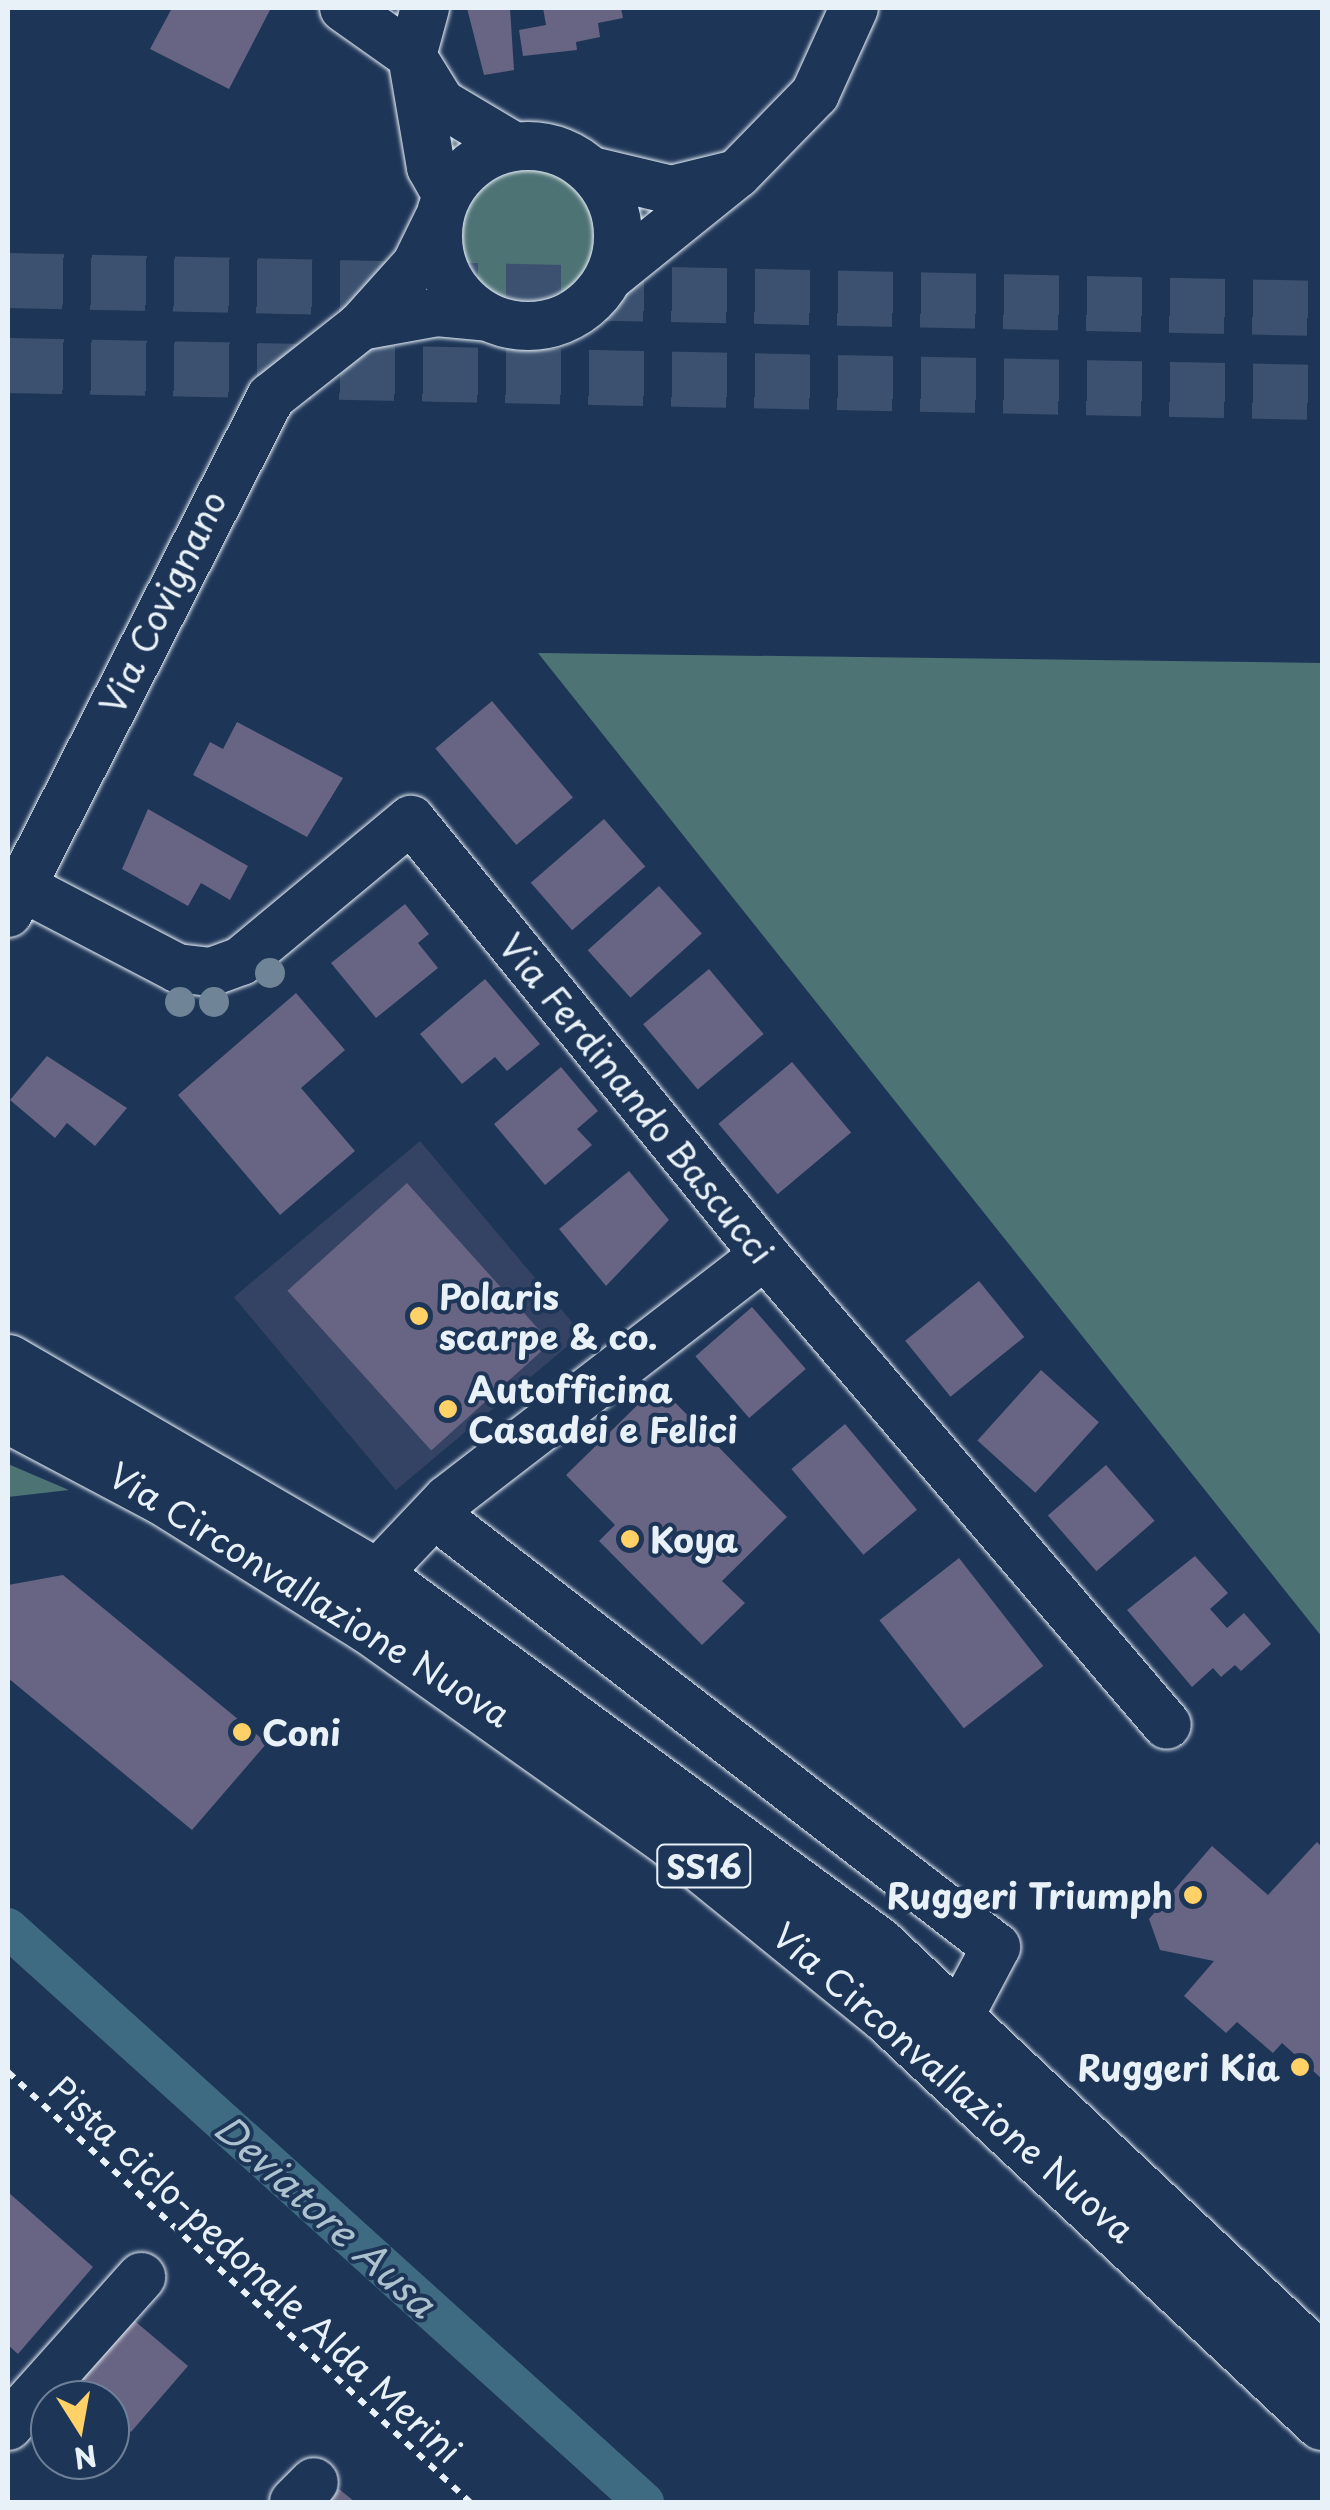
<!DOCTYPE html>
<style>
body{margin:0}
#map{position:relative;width:1330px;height:2510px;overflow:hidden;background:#1d3557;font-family:"Playpen Sans",sans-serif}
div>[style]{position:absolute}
.built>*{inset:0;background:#344364;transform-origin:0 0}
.green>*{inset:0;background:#4e7375}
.round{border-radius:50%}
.canal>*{height:40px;margin:-20px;padding:0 20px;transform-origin:20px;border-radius:20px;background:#3e6a82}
.building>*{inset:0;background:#686483;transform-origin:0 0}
.highway-tunnel>*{height:55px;margin-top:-27.5px;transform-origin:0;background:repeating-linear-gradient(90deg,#3b516f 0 55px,transparent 0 83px)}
.path>*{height:6px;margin-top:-3px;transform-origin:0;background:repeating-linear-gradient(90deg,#e8f1f8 0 8px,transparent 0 16px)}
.roads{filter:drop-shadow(0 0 2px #e8f1f8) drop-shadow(0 0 2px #e8f1f8)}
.minor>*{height:48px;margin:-24px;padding:0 24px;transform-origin:24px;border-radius:24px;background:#1d3557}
.minor>.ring{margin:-24px;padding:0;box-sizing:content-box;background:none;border:48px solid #1d3557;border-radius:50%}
.major>*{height:55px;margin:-27.5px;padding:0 27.5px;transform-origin:27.5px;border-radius:27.5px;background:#1d3557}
.trees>*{width:30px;height:30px;margin:-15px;border-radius:50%;background:#6f8496}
.dots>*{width:28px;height:28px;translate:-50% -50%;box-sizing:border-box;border:5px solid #1d3557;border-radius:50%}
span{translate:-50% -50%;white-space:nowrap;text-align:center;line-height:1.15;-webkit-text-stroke:8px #1d3557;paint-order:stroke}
.shield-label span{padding:2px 8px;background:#1d3557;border:2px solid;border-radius:8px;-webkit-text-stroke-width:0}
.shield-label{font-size:32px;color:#e8f1f8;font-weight:700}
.street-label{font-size:35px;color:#e8f1f8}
.poi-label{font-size:35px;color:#e8f1f8;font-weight:700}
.left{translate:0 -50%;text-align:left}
.right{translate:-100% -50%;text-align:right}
.water-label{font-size:38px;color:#acc2cf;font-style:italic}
.frame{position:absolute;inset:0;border:10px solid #e8f1f8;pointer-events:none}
.north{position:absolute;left:30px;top:2380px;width:100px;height:100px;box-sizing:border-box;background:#1d3557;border:2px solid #6e8097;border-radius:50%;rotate:169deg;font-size:28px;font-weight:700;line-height:40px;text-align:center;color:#e8f1f8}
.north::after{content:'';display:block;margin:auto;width:35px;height:45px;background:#ffd166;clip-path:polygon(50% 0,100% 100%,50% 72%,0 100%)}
</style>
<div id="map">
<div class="built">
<i style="left:420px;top:1141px;width:252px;height:243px;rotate:50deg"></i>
</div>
<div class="green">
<i class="round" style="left:458px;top:164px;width:142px;height:142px"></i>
<i style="clip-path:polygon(538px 653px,1322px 663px,1322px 1637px)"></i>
<i style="clip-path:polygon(8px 1464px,69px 1490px,8px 1497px)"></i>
</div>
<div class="canal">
<i style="left:8px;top:1928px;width:857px;rotate:42.07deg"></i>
</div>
<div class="building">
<i style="clip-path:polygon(172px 8px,271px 8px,229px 89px,150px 49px)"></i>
<i style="clip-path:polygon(467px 8px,510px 8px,514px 70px,484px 75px)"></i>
<i style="clip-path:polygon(543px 8px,621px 8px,623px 18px,598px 23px,600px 37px,576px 42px,577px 50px,523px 56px,519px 30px,546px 25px)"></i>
<i style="left:492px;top:701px;width:126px;height:74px;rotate:50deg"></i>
<i style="clip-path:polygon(237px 722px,343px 778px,307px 837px,193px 775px,210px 742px,223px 749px)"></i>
<i style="clip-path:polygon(148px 809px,248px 866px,230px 900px,201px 883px,188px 906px,122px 869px)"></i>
<i style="left:604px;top:819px;width:63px;height:97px;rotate:49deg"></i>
<i style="left:659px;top:886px;width:64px;height:96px;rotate:48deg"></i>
<i style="clip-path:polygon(405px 904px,429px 934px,418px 943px,438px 968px,376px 1018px,331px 963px)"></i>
<i style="left:709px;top:969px;width:85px;height:86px;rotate:50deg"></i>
<i style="clip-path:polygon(485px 979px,540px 1044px,507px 1071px,495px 1057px,462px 1084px,420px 1034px)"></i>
<i style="clip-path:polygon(296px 993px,345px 1050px,301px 1088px,355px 1151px,280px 1215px,178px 1095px)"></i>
<i style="clip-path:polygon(47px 1056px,127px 1108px,95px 1146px,67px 1123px,55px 1138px,10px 1100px)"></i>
<i style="left:792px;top:1062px;width:92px;height:96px;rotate:50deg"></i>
<i style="clip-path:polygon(561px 1067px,598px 1111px,577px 1129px,592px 1145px,545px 1185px,494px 1124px)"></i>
<i style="clip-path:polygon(629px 1171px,669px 1220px,606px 1286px,559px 1229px)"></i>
<i style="left:407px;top:1183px;width:215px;height:161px;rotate:48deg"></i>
<i style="left:979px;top:1281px;width:72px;height:95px;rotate:51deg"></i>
<i style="left:752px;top:1307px;width:82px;height:75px;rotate:49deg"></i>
<i style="left:1041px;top:1370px;width:78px;height:95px;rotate:42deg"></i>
<i style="clip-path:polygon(658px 1385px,787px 1517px,722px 1581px,745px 1603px,702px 1645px,599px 1541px,615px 1525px,566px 1475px)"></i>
<i style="left:845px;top:1424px;width:112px;height:70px;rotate:50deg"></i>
<i style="left:1106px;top:1465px;width:74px;height:77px;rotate:49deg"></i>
<i style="clip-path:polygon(1195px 1556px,1228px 1593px,1210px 1609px,1227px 1628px,1244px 1613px,1271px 1644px,1241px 1671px,1235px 1665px,1221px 1677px,1213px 1668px,1192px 1687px,1127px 1610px)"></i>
<i style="left:959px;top:1558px;width:137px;height:101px;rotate:52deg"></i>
<i style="clip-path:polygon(63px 1575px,267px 1743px,192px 1830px,8px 1678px,8px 1585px)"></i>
<i style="clip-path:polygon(1317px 1842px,1322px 1847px,1322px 2079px,1282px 2043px,1273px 2053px,1237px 2022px,1226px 2033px,1184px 1996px,1214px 1961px,1160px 1950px,1149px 1919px,1212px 1846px,1268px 1895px)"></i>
<i style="clip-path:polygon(8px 2192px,93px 2267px,18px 2354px,8px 2345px)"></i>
<i style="clip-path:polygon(130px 2317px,188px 2366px,131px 2432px,110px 2414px,110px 2400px,74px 2383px)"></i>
<i style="clip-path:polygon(339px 2489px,355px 2502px,327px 2502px)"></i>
</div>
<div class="highway-tunnel">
<i style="left:8px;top:280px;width:1314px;rotate:1.22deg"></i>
<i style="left:8px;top:365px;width:1314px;rotate:1.18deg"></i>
</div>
<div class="path">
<i style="left:8px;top:2072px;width:631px;rotate:42.95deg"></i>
</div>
<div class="roads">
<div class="minor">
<i style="left:344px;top:8px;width:83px;rotate:35.2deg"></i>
<i style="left:412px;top:56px;width:55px;rotate:58.3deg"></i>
<i style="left:441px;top:103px;width:84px;rotate:30.8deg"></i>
<i style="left:425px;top:8px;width:50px;rotate:105.2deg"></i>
<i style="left:412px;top:56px;width:113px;rotate:80.3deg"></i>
<i style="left:431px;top:167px;width:33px;rotate:61deg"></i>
<i class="ring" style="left:438px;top:146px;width:132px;height:132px"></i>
<i style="left:592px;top:171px;width:81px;rotate:13.5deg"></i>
<i style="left:671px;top:190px;width:60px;rotate:-13.6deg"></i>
<i style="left:610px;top:276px;width:163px;rotate:-38.8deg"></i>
<i style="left:737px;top:174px;width:112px;rotate:-45.7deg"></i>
<i style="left:815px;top:94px;width:94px;rotate:-65.6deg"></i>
<i style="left:361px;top:326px;width:77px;rotate:-10.4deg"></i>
<i style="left:437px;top:312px;width:51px;rotate:5.6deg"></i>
<i style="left:22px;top:887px;width:175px;rotate:27.6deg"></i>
<i style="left:177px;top:968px;width:34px;rotate:7deg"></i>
<i style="left:211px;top:972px;width:32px;rotate:-20deg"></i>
<i style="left:241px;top:961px;width:221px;rotate:-39.7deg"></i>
<i style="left:411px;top:820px;width:561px;rotate:50.86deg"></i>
<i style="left:765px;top:1255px;width:618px;rotate:49.46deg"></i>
<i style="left:8px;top:913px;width:579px;rotate:-62.99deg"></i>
<i style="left:271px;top:397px;width:115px;rotate:-38.3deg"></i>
<i style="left:361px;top:326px;width:82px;rotate:-48deg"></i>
<i style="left:416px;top:265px;width:50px;rotate:-63.9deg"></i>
<i style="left:435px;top:1515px;width:708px;rotate:37.6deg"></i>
<i style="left:996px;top:1947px;width:77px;rotate:117.9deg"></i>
<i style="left:375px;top:1576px;width:106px;rotate:-46.5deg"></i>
<i style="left:448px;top:1499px;width:400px;rotate:-37.6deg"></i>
<i style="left:8px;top:2426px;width:200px;rotate:-48.2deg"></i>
<i style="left:294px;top:2502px;width:28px;rotate:-45deg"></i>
</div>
<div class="major">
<i style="left:8px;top:1362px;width:425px;rotate:30.2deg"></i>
<i style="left:375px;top:1576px;width:622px;rotate:36.24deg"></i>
<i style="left:877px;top:1944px;width:611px;rotate:43.28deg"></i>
<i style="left:8px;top:1415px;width:175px;rotate:27.9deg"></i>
<i style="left:163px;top:1497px;width:242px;rotate:32deg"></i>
<i style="left:368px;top:1625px;width:369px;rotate:35.3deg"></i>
<i style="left:669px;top:1838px;width:284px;rotate:39.1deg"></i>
<i style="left:889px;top:2017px;width:593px;rotate:43.09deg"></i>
</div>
</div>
<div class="trees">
<i style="left:270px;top:973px"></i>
<i style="left:180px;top:1002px"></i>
<i style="left:214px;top:1002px"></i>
</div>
<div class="dots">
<i style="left:419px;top:1316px;background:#ffd166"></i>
<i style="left:448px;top:1409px;background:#ffd166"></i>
<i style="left:630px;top:1539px;background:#ffd166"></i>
<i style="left:242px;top:1732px;background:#ffd166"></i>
<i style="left:1193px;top:1895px;background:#ffd166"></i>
<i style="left:1300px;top:2067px;background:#ffd166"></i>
</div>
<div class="shield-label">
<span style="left:704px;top:1866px">SS16</span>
</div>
<div class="street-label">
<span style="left:162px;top:602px;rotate:-64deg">Via Covignano</span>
<span style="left:637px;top:1098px;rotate:51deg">Via Ferdinando Bascucci</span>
<span style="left:310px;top:1594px;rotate:32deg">Via Circonvallazione Nuova</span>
<span style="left:954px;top:2082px;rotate:41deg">Via Circonvallazione Nuova</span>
<span style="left:256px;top:2269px;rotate:43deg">Pista ciclo-pedonale Alda Merini</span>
</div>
<div class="poi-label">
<span class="left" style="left:439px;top:1316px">Polaris<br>scarpe &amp; co.</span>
<span class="left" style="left:468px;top:1409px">Autofficina<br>Casadei e Felici</span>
<span class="left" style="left:650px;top:1539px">Koya</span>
<span class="left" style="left:262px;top:1732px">Coni</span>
<span class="right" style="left:1173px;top:1895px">Ruggeri Triumph</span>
<span class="right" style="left:1280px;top:2067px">Ruggeri Kia</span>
</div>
<div class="water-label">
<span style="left:326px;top:2215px;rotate:42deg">Deviatore Ausa</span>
</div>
<div class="frame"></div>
<div class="north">N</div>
</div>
